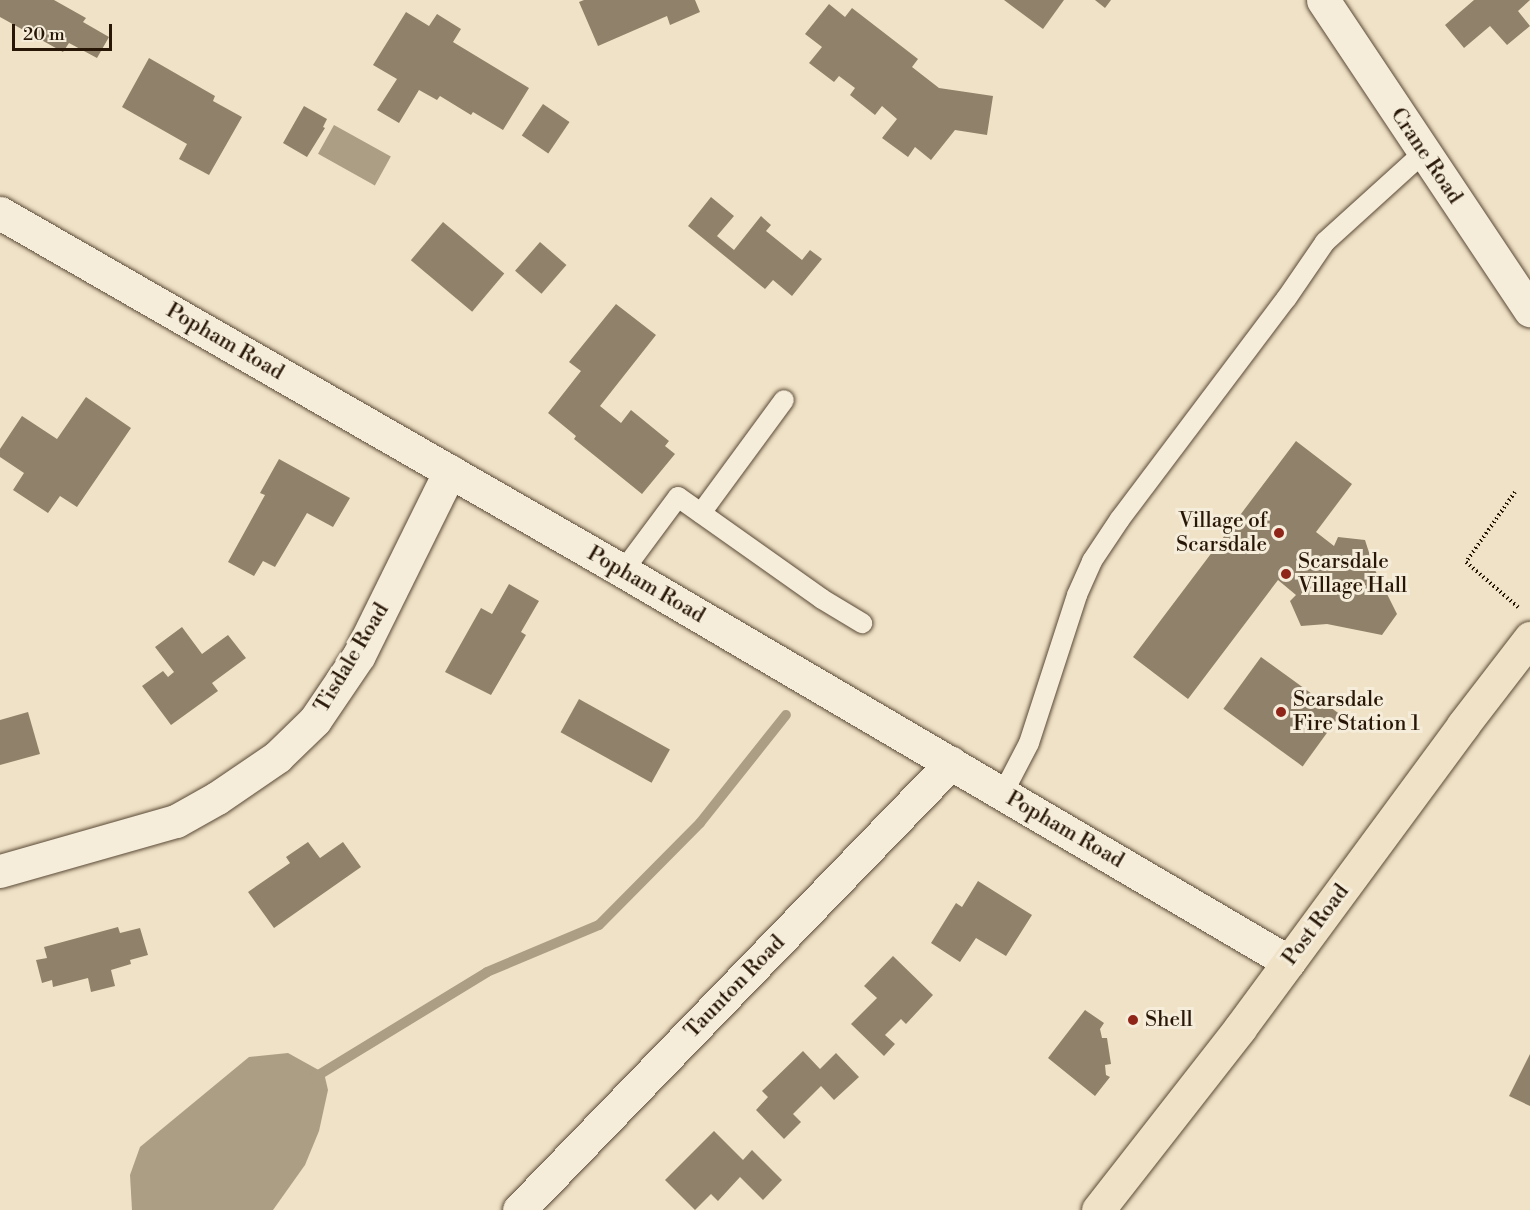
<!DOCTYPE html>
<style>
body{margin:0}
#map{position:relative;width:1530px;height:1210px;overflow:hidden;background:#f0e2c6;font-family:"Libre Bodoni",serif}
div>[style]{position:absolute}
.water>*{inset:0;background:#ac9d85;transform-origin:0 0}
.stream>*{height:10px;margin:-5px;padding:0 5px;transform-origin:5px;border-radius:5px;background:#ac9d85}
.building>*{inset:0;background:#90816a;transform-origin:0 0}
.path>*{height:4px;margin-top:-2px;transform-origin:0;background:repeating-linear-gradient(90deg,#281707 0 1.5px,transparent 0 4.5px)}
.roads{filter:drop-shadow(0 0 2px #5a4a37) drop-shadow(0 0 2px #5a4a37)}
.lane>*{height:20px;margin:-10px;padding:0 10px;transform-origin:10px;border-radius:10px;background:#f5ecda}
.street>*{height:33px;margin:-16.5px;padding:0 16.5px;transform-origin:16.5px;border-radius:16.5px;background:#f5ecda}
.secondary>*{height:33px;margin:-16.5px;padding:0 16.5px;transform-origin:16.5px;border-radius:16.5px;background:#f5ecda}
.primary>*{height:33px;margin:-16.5px;padding:0 16.5px;transform-origin:16.5px;border-radius:16.5px;background:#f0e2c6}
.dots>*{width:16px;height:16px;translate:-50% -50%;box-sizing:border-box;border:3px solid #f5ecda;border-radius:50%}
span{translate:-50% -50%;white-space:nowrap;text-align:center;line-height:1.15;-webkit-text-stroke:6px #f5ecda;paint-order:stroke}
.street-label{font-size:21px;color:#281707}
.poi-label{font-size:21px;color:#281707}
.right{translate:-100% -50%;text-align:right}
.left{translate:0 -50%;text-align:left}
.scale{position:absolute;left:12px;top:24px;width:100px;height:27px;box-sizing:border-box;border:3px solid #281707;border-top:0;padding-left:8px;font-size:18px;line-height:21px;white-space:nowrap;color:#281707;-webkit-text-stroke:4px #f5ecda;paint-order:stroke}
</style>
<div id="map">
<div class="water">
<i style="left:334px;top:125px;width:65px;height:33px;rotate:29deg"></i>
<i style="clip-path:polygon(288px 1053px,324px 1073px,328px 1090px,319px 1131px,305px 1165px,273px 1210px,132px 1210px,130px 1175px,140px 1147px,249px 1057px)"></i>
</div>
<div class="stream">
<i style="left:312px;top:1079px;width:205px;rotate:-31.4deg"></i>
<i style="left:487px;top:972px;width:121px;rotate:-22.8deg"></i>
<i style="left:599px;top:925px;width:144px;rotate:-45.3deg"></i>
<i style="left:700px;top:823px;width:138px;rotate:-51.5deg"></i>
</div>
<div class="building">
<i style="clip-path:polygon(0 0,54px 0,86px 18px,83px 22px,109px 37px,97px 58px,69px 43px,63px 52px,0 17px)"></i>
<i style="clip-path:polygon(584px 0,695px 0,700px 12px,670px 25px,667px 16px,598px 46px,579px 2px)"></i>
<i style="clip-path:polygon(1004px 0,1064px 0,1043px 29px)"></i>
<i style="clip-path:polygon(1095px 0,1111px 0,1105px 8px)"></i>
<i style="clip-path:polygon(1474px 0,1530px 0,1518px 11px,1530px 26px,1507px 45px,1490px 26px,1464px 48px,1445px 25px)"></i>
<i style="clip-path:polygon(829px 4px,845px 17px,852px 8px,918px 59px,912px 67px,939px 88px,993px 96px,987px 135px,955px 130px,931px 160px,915px 147px,908px 157px,882px 138px,897px 119px,882px 106px,875px 115px,850px 95px,855px 88px,839px 76px,834px 82px,809px 63px,822px 47px,805px 34px)"></i>
<i style="clip-path:polygon(406px 12px,429px 26px,437px 14px,461px 29px,453px 42px,529px 88px,503px 130px,473px 112px,471px 115px,440px 96px,437px 100px,419px 90px,399px 123px,377px 110px,397px 79px,373px 65px)"></i>
<i style="clip-path:polygon(149px 58px,215px 96px,213px 101px,242px 117px,209px 175px,179px 159px,187px 144px,122px 107px)"></i>
<i style="left:543px;top:104px;width:32px;height:38px;rotate:34deg"></i>
<i style="clip-path:polygon(304px 106px,327px 119px,323px 127px,325px 128px,307px 157px,283px 143px)"></i>
<i style="clip-path:polygon(711px 197px,734px 216px,717px 236px,734px 250px,761px 216px,771px 225px,766px 231px,802px 260px,810px 250px,822px 259px,792px 296px,773px 280px,765px 289px,688px 226px)"></i>
<i style="left:443px;top:222px;width:80px;height:50px;rotate:40deg"></i>
<i style="left:540px;top:242px;width:35px;height:38px;rotate:41deg"></i>
<i style="clip-path:polygon(616px 304px,656px 335px,600px 406px,621px 423px,631px 410px,669px 441px,665px 446px,675px 454px,642px 494px,574px 439px,576px 436px,548px 413px,581px 371px,569px 362px)"></i>
<i style="clip-path:polygon(86px 397px,131px 428px,77px 507px,60px 496px,48px 513px,13px 490px,24px 473px,0 457px,0 449px,22px 416px,57px 439px)"></i>
<i style="clip-path:polygon(1296px 441px,1352px 484px,1316px 532px,1334px 546px,1338px 537px,1365px 540px,1374px 568px,1397px 614px,1382px 635px,1327px 624px,1301px 626px,1290px 601px,1296px 595px,1278px 580px,1188px 699px,1133px 657px)"></i>
<i style="clip-path:polygon(279px 459px,350px 498px,333px 527px,307px 513px,275px 567px,263px 561px,254px 576px,228px 562px,265px 495px,260px 493px)"></i>
<i style="clip-path:polygon(509px 584px,539px 601px,521px 632px,526px 635px,491px 695px,445px 672px,481px 608px,492px 614px)"></i>
<i style="clip-path:polygon(182px 627px,202px 654px,228px 635px,246px 658px,212px 683px,218px 691px,171px 725px,142px 686px,163px 671px,168px 677px,174px 672px,155px 647px)"></i>
<i style="left:1261px;top:657px;width:98px;height:64px;rotate:36deg"></i>
<i style="left:579px;top:699px;width:104px;height:38px;rotate:29deg"></i>
<i style="clip-path:polygon(28px 712px,40px 754px,0 765px,0 720px)"></i>
<i style="clip-path:polygon(308px 842px,320px 858px,343px 842px,361px 867px,274px 928px,248px 892px,290px 863px,286px 857px)"></i>
<i style="clip-path:polygon(978px 881px,1032px 915px,1006px 956px,976px 938px,960px 962px,931px 943px,956px 903px,962px 907px)"></i>
<i style="clip-path:polygon(118px 927px,120px 933px,140px 928px,148px 955px,130px 960px,131px 964px,111px 970px,115px 986px,91px 992px,88px 978px,53px 987px,52px 980px,42px 983px,36px 960px,47px 958px,44px 947px)"></i>
<i style="clip-path:polygon(893px 956px,933px 995px,906px 1024px,901px 1019px,885px 1035px,895px 1044px,884px 1056px,851px 1024px,877px 998px,864px 986px)"></i>
<i style="clip-path:polygon(1085px 1010px,1104px 1023px,1100px 1029px,1102px 1038px,1107px 1038px,1111px 1064px,1105px 1065px,1106px 1075px,1110px 1077px,1095px 1096px,1048px 1058px)"></i>
<i style="clip-path:polygon(803px 1051px,820px 1069px,836px 1053px,859px 1077px,834px 1100px,821px 1086px,793px 1114px,801px 1122px,784px 1139px,756px 1110px,768px 1097px,762px 1091px)"></i>
<i style="clip-path:polygon(1530px 1054px,1530px 1106px,1509px 1096px)"></i>
<i style="clip-path:polygon(714px 1131px,743px 1160px,752px 1150px,782px 1180px,763px 1200px,740px 1177px,718px 1201px,711px 1194px,695px 1210px,665px 1180px)"></i>
</div>
<div class="path">
<i style="left:1515px;top:492px;width:85px;rotate:125deg"></i>
<i style="left:1466px;top:562px;width:69px;rotate:40.9deg"></i>
</div>
<div class="roads">
<div class="lane">
<i style="left:701px;top:513px;width:140px;rotate:-53.7deg"></i>
<i style="left:623px;top:571px;width:92px;rotate:-53.4deg"></i>
<i style="left:678px;top:497px;width:176px;rotate:35.3deg"></i>
<i style="left:822px;top:599px;width:47px;rotate:31deg"></i>
<i style="left:1003px;top:793px;width:56px;rotate:-62.5deg"></i>
<i style="left:1029px;top:743px;width:156px;rotate:-72deg"></i>
<i style="left:1077px;top:595px;width:37px;rotate:-66deg"></i>
<i style="left:1092px;top:561px;width:50px;rotate:-56.3deg"></i>
<i style="left:1120px;top:519px;width:276px;rotate:-53deg"></i>
<i style="left:1286px;top:299px;width:69px;rotate:-55.6deg"></i>
<i style="left:1325px;top:242px;width:132px;rotate:-42.2deg"></i>
</div>
<div class="street">
<i style="left:0;top:871px;width:183px;rotate:-15.9deg"></i>
<i style="left:176px;top:821px;width:47px;rotate:-29.3deg"></i>
<i style="left:217px;top:798px;width:73px;rotate:-34.3deg"></i>
<i style="left:277px;top:757px;width:53px;rotate:-44.2deg"></i>
<i style="left:315px;top:720px;width:78px;rotate:-55.9deg"></i>
<i style="left:359px;top:655px;width:205px;rotate:-63.7deg"></i>
<i style="left:519px;top:1210px;width:622px;rotate:-45.98deg"></i>
</div>
<div class="secondary">
<i style="left:1323px;top:0;width:373px;rotate:56.3deg"></i>
<i style="left:0;top:213px;width:719px;rotate:29.88deg"></i>
<i style="left:623px;top:571px;width:772px;rotate:30.42deg"></i>
</div>
<div class="primary">
<i style="left:1098px;top:1210px;width:231px;rotate:-52deg"></i>
<i style="left:1240px;top:1028px;width:376px;rotate:-53.6deg"></i>
<i style="left:1463px;top:725px;width:110px;rotate:-52.4deg"></i>
</div>
</div>
<div class="dots">
<i style="left:1279px;top:533px;background:#8f2418"></i>
<i style="left:1286px;top:574px;background:#8f2418"></i>
<i style="left:1281px;top:712px;background:#8f2418"></i>
<i style="left:1133px;top:1020px;background:#8f2418"></i>
</div>
<div class="street-label">
<span style="left:1426px;top:156px;rotate:56deg">Crane Road</span>
<span style="left:225px;top:342px;rotate:30deg">Popham Road</span>
<span style="left:646px;top:585px;rotate:30deg">Popham Road</span>
<span style="left:352px;top:658px;rotate:-59deg">Tisdale Road</span>
<span style="left:1065px;top:830px;rotate:30deg">Popham Road</span>
<span style="left:1316px;top:925px;rotate:-53deg">Post Road</span>
<span style="left:735px;top:987px;rotate:-46deg">Taunton Road</span>
</div>
<div class="poi-label">
<span class="right" style="left:1267px;top:533px">Village of<br>Scarsdale</span>
<span class="left" style="left:1298px;top:574px">Scarsdale<br>Village Hall</span>
<span class="left" style="left:1293px;top:712px">Scarsdale<br>Fire Station 1</span>
<span class="left" style="left:1145px;top:1020px">Shell</span>
</div>
<div class="scale">20 m</div>
</div>
